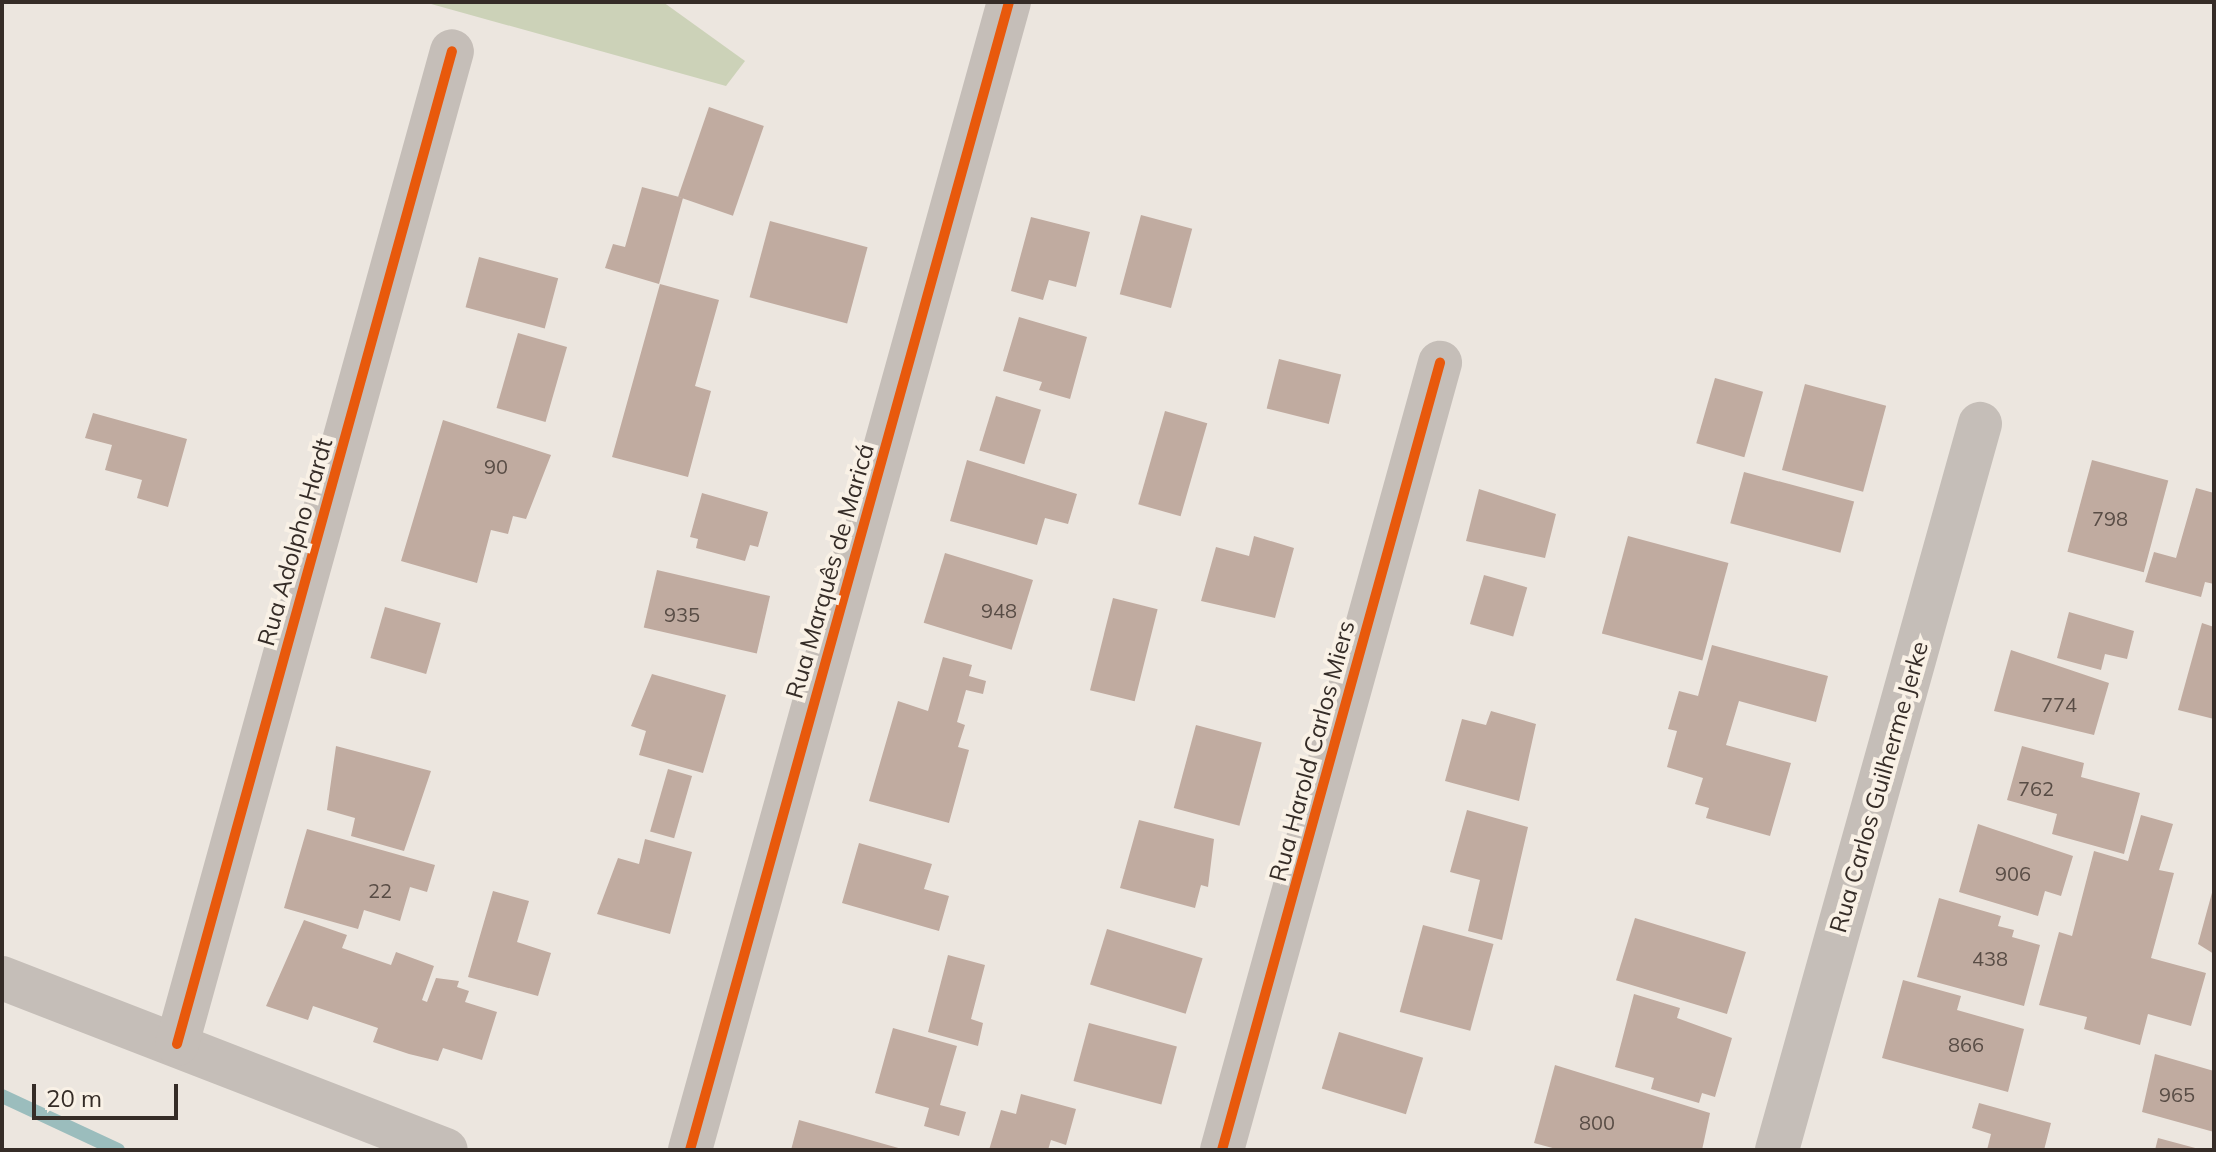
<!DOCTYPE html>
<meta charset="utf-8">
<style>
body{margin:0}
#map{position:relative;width:2216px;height:1152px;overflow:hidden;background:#ece6df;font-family:Mulish,sans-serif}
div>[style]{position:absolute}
.green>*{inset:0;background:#ccd2b8}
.stream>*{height:14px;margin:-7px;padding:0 7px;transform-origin:7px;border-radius:7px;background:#9bbdbd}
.building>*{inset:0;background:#c0aba0;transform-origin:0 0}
.street>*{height:44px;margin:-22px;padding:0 22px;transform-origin:22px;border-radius:22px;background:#c5beb8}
.cycleway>*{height:10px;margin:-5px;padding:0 5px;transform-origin:5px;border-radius:5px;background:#e8590c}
span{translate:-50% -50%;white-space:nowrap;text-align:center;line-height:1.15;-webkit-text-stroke:8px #f9f1e6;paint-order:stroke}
.number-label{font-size:20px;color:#584c45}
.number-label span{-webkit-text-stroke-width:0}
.street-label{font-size:24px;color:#352c27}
.frame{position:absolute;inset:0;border:4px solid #352c27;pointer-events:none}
.scale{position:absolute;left:32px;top:1084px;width:146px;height:36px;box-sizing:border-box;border:4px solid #352c27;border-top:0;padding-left:10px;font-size:24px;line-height:28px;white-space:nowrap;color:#352c27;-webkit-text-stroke:6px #f9f1e6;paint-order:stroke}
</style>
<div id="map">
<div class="green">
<i style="clip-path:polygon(424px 2px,663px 2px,745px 61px,726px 86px)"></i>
</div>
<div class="stream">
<i style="left:2px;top:1096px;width:128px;rotate:25deg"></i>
</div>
<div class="building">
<i style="left:709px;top:107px;width:58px;height:95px;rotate:19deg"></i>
<i style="clip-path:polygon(642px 187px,683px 198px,659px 284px,605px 268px,613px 244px,625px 247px)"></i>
<i style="left:1141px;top:215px;width:53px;height:82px;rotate:15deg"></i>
<i style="clip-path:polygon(1031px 217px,1090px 232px,1076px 287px,1049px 280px,1043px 300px,1011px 291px)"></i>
<i style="left:770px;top:221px;width:101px;height:79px;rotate:15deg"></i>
<i style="left:479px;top:257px;width:82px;height:52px;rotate:15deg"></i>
<i style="clip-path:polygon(660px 284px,719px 300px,695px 386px,711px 391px,688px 477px,612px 457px)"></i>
<i style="clip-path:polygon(1019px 317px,1087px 337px,1070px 399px,1039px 390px,1042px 382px,1003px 371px)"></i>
<i style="left:518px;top:333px;width:51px;height:78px;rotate:16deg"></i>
<i style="left:1279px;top:359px;width:64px;height:51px;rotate:14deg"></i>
<i style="left:1715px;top:378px;width:50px;height:68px;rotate:16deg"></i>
<i style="left:1805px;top:384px;width:84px;height:89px;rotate:15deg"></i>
<i style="left:996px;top:396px;width:47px;height:57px;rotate:17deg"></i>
<i style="left:1165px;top:411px;width:44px;height:97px;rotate:16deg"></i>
<i style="clip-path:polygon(93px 413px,187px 439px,168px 507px,137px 498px,142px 480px,105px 470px,112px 445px,85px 438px)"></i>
<i style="clip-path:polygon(443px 420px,551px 455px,526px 519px,513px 516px,508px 534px,491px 530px,477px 583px,401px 561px)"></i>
<i style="clip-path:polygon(967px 460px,1077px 494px,1068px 524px,1045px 518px,1037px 545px,950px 521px)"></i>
<i style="left:2092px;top:460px;width:79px;height:95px;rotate:15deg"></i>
<i style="left:1744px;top:472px;width:114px;height:53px;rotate:15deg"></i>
<i style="clip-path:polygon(2196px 488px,2214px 493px,2214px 584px,2205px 582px,2201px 597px,2145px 582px,2154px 552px,2176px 558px)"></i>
<i style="clip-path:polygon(1479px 489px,1556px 514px,1545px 558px,1466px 541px)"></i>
<i style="clip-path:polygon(702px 493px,768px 512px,758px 547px,750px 545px,745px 561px,696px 548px,698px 539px,690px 537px)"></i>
<i style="clip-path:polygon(1254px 536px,1294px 548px,1275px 618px,1201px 601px,1216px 547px,1249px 556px)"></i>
<i style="left:1628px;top:536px;width:104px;height:101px;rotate:15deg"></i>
<i style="left:945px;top:553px;width:92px;height:73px;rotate:17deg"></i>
<i style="left:657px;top:570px;width:116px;height:59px;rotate:13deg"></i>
<i style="left:1484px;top:575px;width:45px;height:51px;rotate:16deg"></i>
<i style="left:1113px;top:598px;width:46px;height:95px;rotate:14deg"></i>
<i style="left:385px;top:607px;width:58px;height:53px;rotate:16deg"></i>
<i style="clip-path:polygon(2069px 612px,2134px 631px,2127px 659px,2105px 654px,2101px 670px,2057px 658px)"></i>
<i style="clip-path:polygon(2202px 623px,2214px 627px,2214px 719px,2178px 710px)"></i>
<i style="clip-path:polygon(1712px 645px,1828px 676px,1816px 722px,1739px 701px,1726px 745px,1791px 763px,1770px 836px,1706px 818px,1709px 808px,1695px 804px,1703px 778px,1667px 767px,1677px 731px,1668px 729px,1679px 691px,1698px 696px)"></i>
<i style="clip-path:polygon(2011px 650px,2109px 683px,2094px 735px,1994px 711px)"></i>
<i style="clip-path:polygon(943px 657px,972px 665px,969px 676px,986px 681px,983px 694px,966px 690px,957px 722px,965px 725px,958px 747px,969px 750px,949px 823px,869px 801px,898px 701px,928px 711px)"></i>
<i style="clip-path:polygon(652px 674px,726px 695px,703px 773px,639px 755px,646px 731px,631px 726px)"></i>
<i style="clip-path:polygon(1491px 711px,1536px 724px,1519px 801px,1445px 781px,1462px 719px,1486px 725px)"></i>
<i style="left:1196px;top:725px;width:68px;height:86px;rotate:15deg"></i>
<i style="clip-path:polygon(336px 746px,431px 771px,404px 851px,351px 836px,355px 818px,327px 810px)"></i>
<i style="clip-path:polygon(2022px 746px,2084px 763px,2081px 777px,2140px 793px,2124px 854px,2052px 834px,2057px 814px,2007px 800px)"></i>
<i style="left:668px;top:769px;width:25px;height:65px;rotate:16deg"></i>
<i style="clip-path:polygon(1467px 810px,1528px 827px,1502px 940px,1468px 931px,1480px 880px,1450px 872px)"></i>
<i style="clip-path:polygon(2141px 815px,2173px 824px,2159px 870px,2174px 873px,2151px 958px,2206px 973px,2191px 1026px,2148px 1014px,2140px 1045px,2084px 1029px,2087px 1017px,2039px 1005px,2059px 932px,2072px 936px,2094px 851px,2128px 861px)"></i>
<i style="clip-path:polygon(1139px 820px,1214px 839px,1208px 887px,1201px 885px,1195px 908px,1120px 888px)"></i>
<i style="clip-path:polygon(1978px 824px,2073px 856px,2061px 896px,2045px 891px,2038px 916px,1959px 892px)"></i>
<i style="clip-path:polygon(307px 829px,435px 865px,427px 892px,410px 887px,400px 921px,364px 910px,358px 929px,284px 908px)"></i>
<i style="clip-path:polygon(645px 839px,692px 852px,670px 934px,597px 914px,618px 858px,639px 864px)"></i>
<i style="clip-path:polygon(859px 843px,932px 864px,924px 889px,949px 896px,939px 931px,842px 903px)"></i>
<i style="clip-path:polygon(2213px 889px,2214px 889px,2214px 954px,2198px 944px)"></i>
<i style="clip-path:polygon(493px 891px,529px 901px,517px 942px,551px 953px,538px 996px,468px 977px)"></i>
<i style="clip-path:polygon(1939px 898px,2001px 916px,1998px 926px,2014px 930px,2012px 937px,2040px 945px,2024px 1006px,1917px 977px)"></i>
<i style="left:1635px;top:918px;width:116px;height:65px;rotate:17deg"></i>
<i style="clip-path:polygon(304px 920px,347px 935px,342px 948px,391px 965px,396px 952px,434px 966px,422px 1000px,427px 1002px,436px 978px,459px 981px,457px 987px,469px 991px,465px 1002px,497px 1012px,482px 1060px,443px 1048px,438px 1061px,409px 1054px,373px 1042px,378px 1028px,313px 1006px,308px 1020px,266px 1006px)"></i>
<i style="left:1423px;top:925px;width:73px;height:90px;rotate:15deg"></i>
<i style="left:1107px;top:929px;width:100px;height:58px;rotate:17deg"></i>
<i style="clip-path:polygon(948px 955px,985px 965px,971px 1019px,983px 1023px,978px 1046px,928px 1032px)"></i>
<i style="clip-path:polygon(1903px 980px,1961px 996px,1957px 1010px,2024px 1029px,2008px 1092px,1882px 1058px)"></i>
<i style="clip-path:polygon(1634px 994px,1680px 1008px,1677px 1018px,1732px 1038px,1715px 1097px,1702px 1093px,1699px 1103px,1651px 1089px,1654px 1078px,1615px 1067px)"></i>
<i style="left:1089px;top:1023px;width:91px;height:60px;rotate:15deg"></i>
<i style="clip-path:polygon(893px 1028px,957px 1046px,940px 1105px,966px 1112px,959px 1136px,924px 1126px,929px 1108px,875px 1093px)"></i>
<i style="left:1339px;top:1032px;width:88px;height:59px;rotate:17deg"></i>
<i style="clip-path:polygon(2155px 1054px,2214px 1071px,2214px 1132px,2142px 1112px)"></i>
<i style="clip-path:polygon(1555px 1065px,1710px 1113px,1702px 1150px,1560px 1150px,1534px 1143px)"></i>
<i style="clip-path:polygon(1021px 1094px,1076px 1109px,1066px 1145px,1051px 1140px,1048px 1150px,989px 1150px,1001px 1110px,1016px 1114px)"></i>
<i style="clip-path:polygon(1979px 1103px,2051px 1123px,2044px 1150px,1987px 1150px,1991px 1134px,1972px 1128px)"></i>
<i style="clip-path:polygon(799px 1120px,902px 1149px,902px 1150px,791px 1150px)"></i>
<i style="clip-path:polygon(2158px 1138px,2199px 1149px,2199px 1150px,2155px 1150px)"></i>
</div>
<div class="street">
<i style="left:2px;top:978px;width:476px;rotate:21.2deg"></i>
<i style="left:177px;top:1044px;width:1030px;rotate:-74.52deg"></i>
<i style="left:690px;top:1150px;width:1191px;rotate:-74.47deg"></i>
<i style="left:1222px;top:1150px;width:817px;rotate:-74.52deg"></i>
<i style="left:1777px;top:1150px;width:754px;rotate:-74.38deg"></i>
</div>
<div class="cycleway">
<i style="left:177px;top:1044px;width:1030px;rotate:-74.52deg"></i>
<i style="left:690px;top:1150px;width:1191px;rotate:-74.47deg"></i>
<i style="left:1222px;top:1150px;width:817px;rotate:-74.52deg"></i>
</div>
<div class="number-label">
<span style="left:496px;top:466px">90</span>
<span style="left:2110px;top:518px">798</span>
<span style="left:999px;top:610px">948</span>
<span style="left:682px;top:614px">935</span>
<span style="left:2059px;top:704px">774</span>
<span style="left:2036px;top:788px">762</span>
<span style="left:2013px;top:873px">906</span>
<span style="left:380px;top:890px">22</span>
<span style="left:1990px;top:958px">438</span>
<span style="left:1966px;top:1044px">866</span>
<span style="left:2177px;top:1094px">965</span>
<span style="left:1597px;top:1122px">800</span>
</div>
<div class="street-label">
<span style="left:295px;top:542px;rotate:-74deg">Rua Adolpho Hardt</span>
<span style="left:830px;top:571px;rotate:-74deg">Rua Marquês de Maricá</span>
<span style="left:1312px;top:751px;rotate:-75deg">Rua Harold Carlos Miers</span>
<span style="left:1879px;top:787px;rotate:-74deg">Rua Carlos Guilherme Jerke</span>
</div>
<div class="frame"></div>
<div class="scale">20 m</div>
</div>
